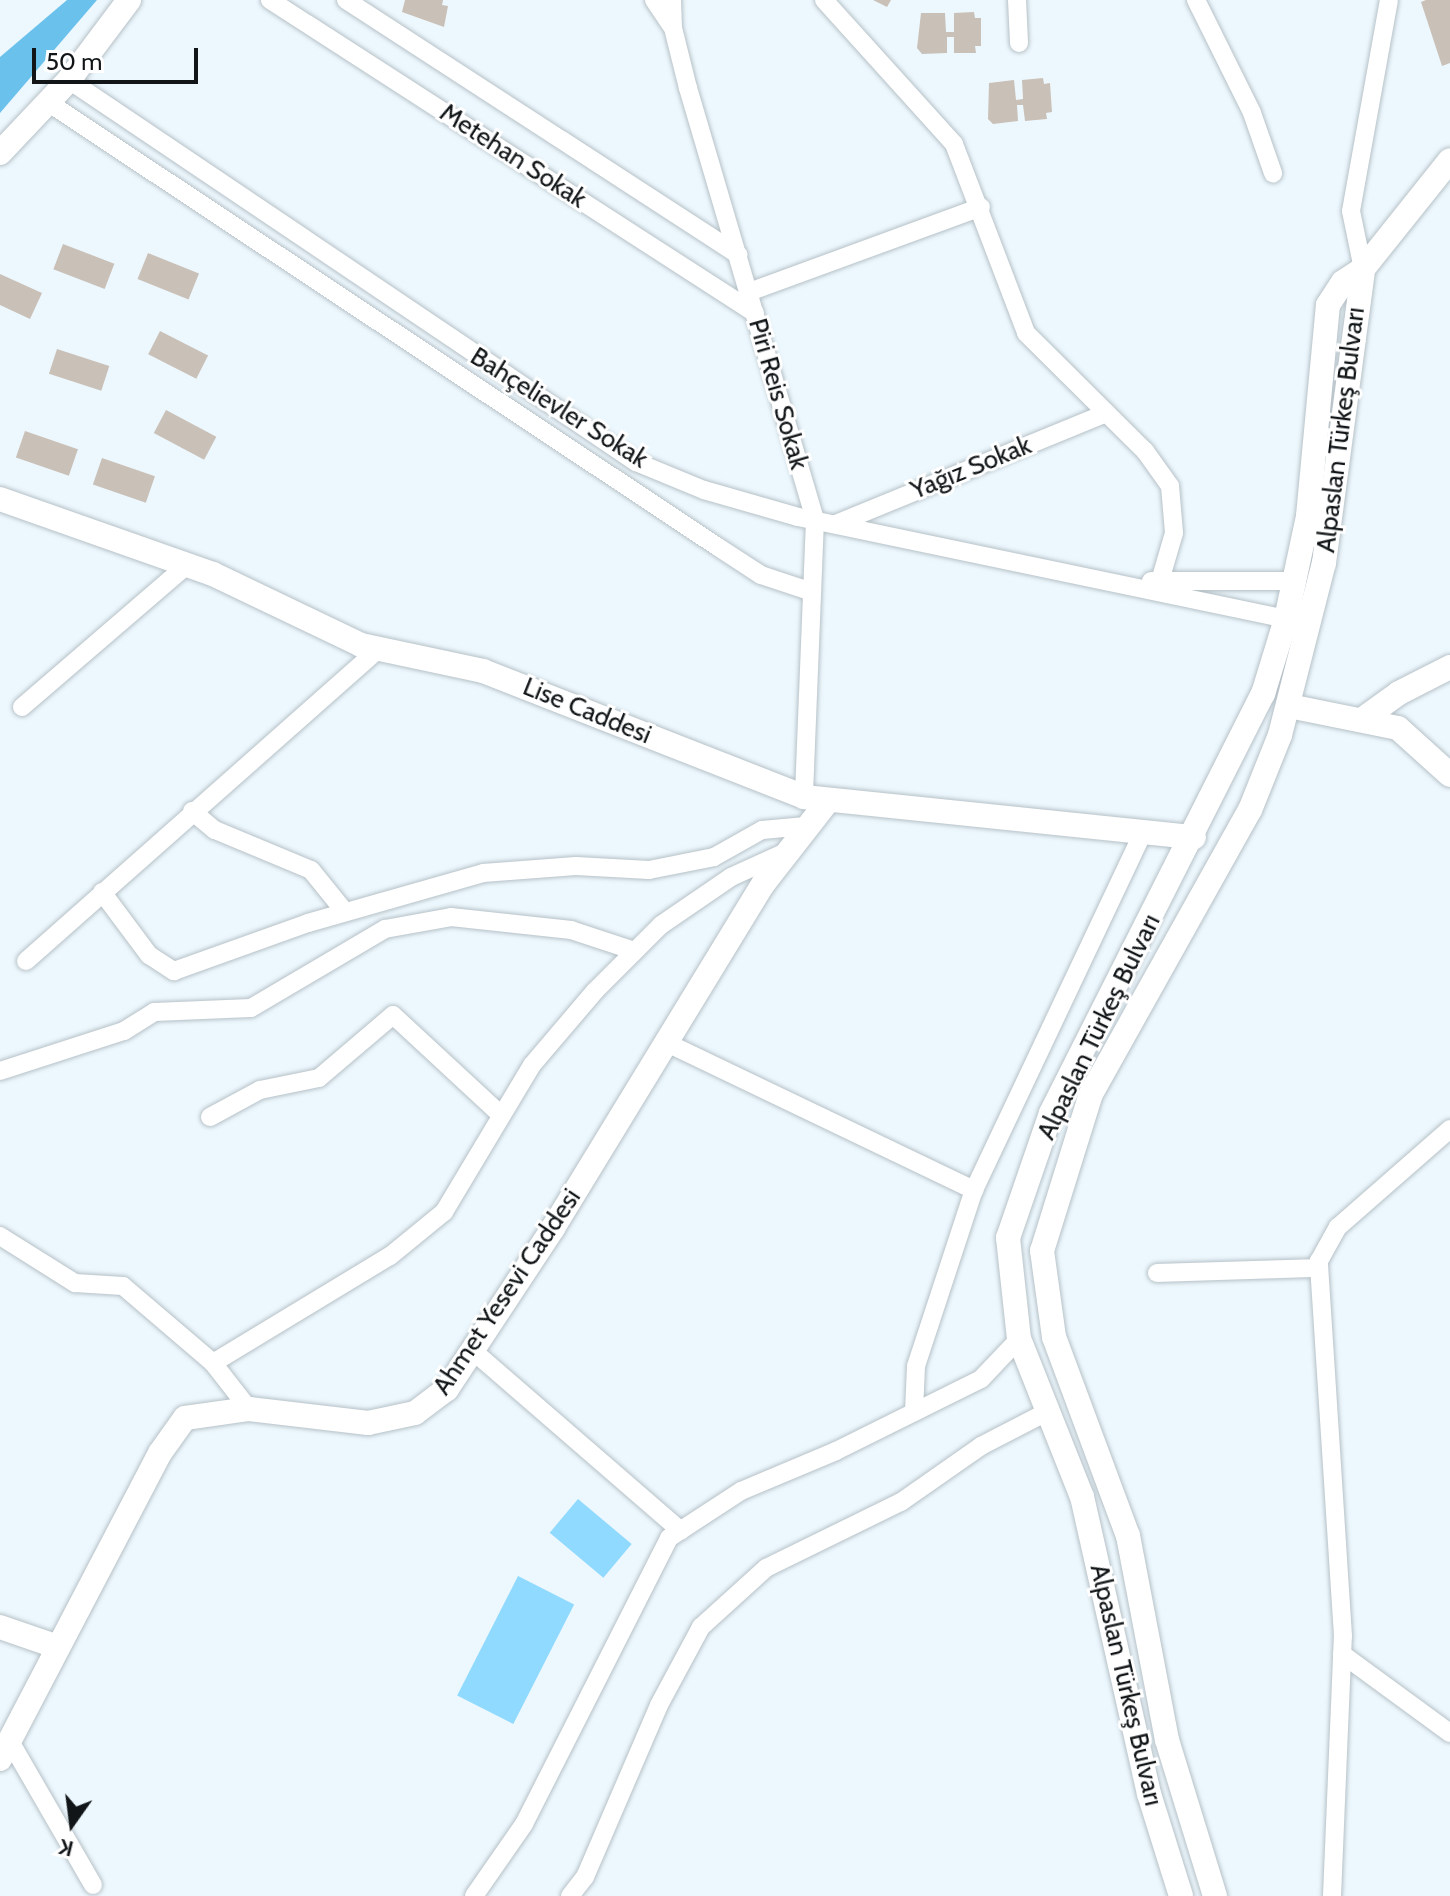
<!DOCTYPE html>
<meta charset="utf-8">
<style>
body{margin:0}
#map{position:relative;width:1450px;height:1896px;overflow:hidden;background:#edf8fe;font-family:Cabin,sans-serif}
div>[style]{position:absolute}
.green>*{inset:0;background:#90d9ff;transform-origin:0 0}
.forest>*{inset:0;background:#6ac1ec}
.building>*{inset:0;background:#c9c0b8;transform-origin:0 0}
.roads{filter:drop-shadow(0 0 2px #b6c1c7) drop-shadow(0 0 2px #b6c1c7)}
.street>*{height:18px;margin:-9px;padding:0 9px;transform-origin:9px;border-radius:9px;background:#fff}
.secondary>*{height:24px;margin:-12px;padding:0 12px;transform-origin:12px;border-radius:12px;background:#fff}
span{translate:-50% -50%;white-space:nowrap;text-align:center;line-height:1.15;-webkit-text-stroke:6px #fff;paint-order:stroke}
.street-label{font-size:26px;color:#111517}
.north{position:absolute;left:32px;top:1784px;width:80px;height:80px;-webkit-text-stroke:6px #fff;paint-order:stroke;rotate:194deg;font-size:22px;font-weight:700;line-height:32px;text-align:center;color:#111517}
.north::after{content:'';display:block;margin:auto;width:28px;height:36px;background:#111517;clip-path:polygon(50% 0,100% 100%,50% 72%,0 100%)}
.scale{position:absolute;left:32px;top:48px;width:166px;height:36px;box-sizing:border-box;border:4px solid #111517;border-top:0;padding-left:10px;font-size:24px;line-height:28px;white-space:nowrap;color:#111517;-webkit-text-stroke:6px #fff;paint-order:stroke}
</style>
<div id="map">
<div class="green">
<i style="left:578px;top:1499px;width:70px;height:44px;rotate:40deg"></i>
<i style="left:518px;top:1576px;width:63px;height:134px;rotate:27deg"></i>
</div>
<div class="forest">
<i style="clip-path:polygon(67px 0,97px 0,0 113px,0 57px)"></i>
</div>
<div class="building">
<i style="clip-path:polygon(405px 0,443px 0,442px 5px,448px 6px,444px 27px,402px 12px)"></i>
<i style="clip-path:polygon(873px 0,891px 0,887px 7px)"></i>
<i style="clip-path:polygon(1426px 0,1450px 0,1450px 63px,1442px 66px,1421px 2px)"></i>
<i style="clip-path:polygon(974px 12px,975px 18px,981px 18px,981px 46px,975px 46px,976px 53px,954px 53px,954px 37px,947px 37px,947px 53px,922px 54px,917px 48px,921px 13px,945px 13px,946px 32px,954px 32px,954px 13px)"></i>
<i style="clip-path:polygon(1043px 78px,1044px 84px,1050px 83px,1052px 112px,1046px 113px,1047px 119px,1025px 121px,1023px 105px,1017px 105px,1018px 121px,993px 124px,988px 119px,989px 83px,1014px 80px,1016px 100px,1023px 99px,1022px 80px)"></i>
<i style="left:63px;top:244px;width:55px;height:27px;rotate:21deg"></i>
<i style="left:148px;top:253px;width:55px;height:28px;rotate:22deg"></i>
<i style="clip-path:polygon(0 274px,42px 293px,30px 319px,0 305px)"></i>
<i style="left:160px;top:331px;width:54px;height:26px;rotate:27deg"></i>
<i style="left:57px;top:349px;width:55px;height:26px;rotate:18deg"></i>
<i style="left:166px;top:410px;width:57px;height:26px;rotate:28deg"></i>
<i style="left:25px;top:431px;width:56px;height:28px;rotate:19deg"></i>
<i style="left:102px;top:458px;width:56px;height:28px;rotate:19deg"></i>
</div>
<div class="roads">
<div class="street">
<i style="left:270px;top:0;width:577px;rotate:32.84deg"></i>
<i style="left:346px;top:0;width:468px;rotate:33deg"></i>
<i style="left:654px;top:0;width:30px;rotate:56deg"></i>
<i style="left:672px;top:0;width:28px;rotate:88deg"></i>
<i style="left:673px;top:28px;width:62px;rotate:76deg"></i>
<i style="left:688px;top:88px;width:450px;rotate:73.6deg"></i>
<i style="left:815px;top:520px;width:277px;rotate:92.3deg"></i>
<i style="left:824px;top:0;width:194px;rotate:47.9deg"></i>
<i style="left:954px;top:144px;width:202px;rotate:69.1deg"></i>
<i style="left:1026px;top:333px;width:168px;rotate:44.8deg"></i>
<i style="left:1145px;top:451px;width:43px;rotate:54.5deg"></i>
<i style="left:1170px;top:486px;width:47px;rotate:85.1deg"></i>
<i style="left:1174px;top:533px;width:50px;rotate:106.3deg"></i>
<i style="left:1017px;top:0;width:43px;rotate:87.3deg"></i>
<i style="left:1196px;top:0;width:126px;rotate:63.6deg"></i>
<i style="left:1252px;top:113px;width:64px;rotate:70.7deg"></i>
<i style="left:69px;top:80px;width:684px;rotate:33.97deg"></i>
<i style="left:636px;top:462px;width:74px;rotate:22.4deg"></i>
<i style="left:704px;top:490px;width:98px;rotate:16deg"></i>
<i style="left:798px;top:517px;width:499px;rotate:11.8deg"></i>
<i style="left:49px;top:103px;width:803px;rotate:33.57deg"></i>
<i style="left:718px;top:547px;width:51px;rotate:33.1deg"></i>
<i style="left:761px;top:575px;width:54px;rotate:18.4deg"></i>
<i style="left:1363px;top:269px;width:59px;rotate:-101.7deg"></i>
<i style="left:1351px;top:211px;width:214px;rotate:-79.8deg"></i>
<i style="left:749px;top:292px;width:247px;rotate:-20.1deg"></i>
<i style="left:836px;top:524px;width:292px;rotate:-22.3deg"></i>
<i style="left:1151px;top:581px;width:145px"></i>
<i style="left:22px;top:707px;width:219px;rotate:-40.7deg"></i>
<i style="left:192px;top:811px;width:30px;rotate:40deg"></i>
<i style="left:215px;top:830px;width:104px;rotate:22.6deg"></i>
<i style="left:311px;top:870px;width:54px;rotate:51deg"></i>
<i style="left:102px;top:892px;width:79px;rotate:53.3deg"></i>
<i style="left:149px;top:955px;width:30px;rotate:33deg"></i>
<i style="left:174px;top:971px;width:142px;rotate:-19.7deg"></i>
<i style="left:308px;top:923px;width:182px;rotate:-15.9deg"></i>
<i style="left:483px;top:873px;width:93px;rotate:-4.3deg"></i>
<i style="left:576px;top:866px;width:73px;rotate:3.1deg"></i>
<i style="left:649px;top:870px;width:66px;rotate:-11.3deg"></i>
<i style="left:714px;top:857px;width:55px;rotate:-29.4deg"></i>
<i style="left:762px;top:830px;width:44px;rotate:-5.2deg"></i>
<i style="left:26px;top:961px;width:469px;rotate:-41.5deg"></i>
<i style="left:665px;top:1042px;width:343px;rotate:25.6deg"></i>
<i style="left:0;top:1071px;width:130px;rotate:-17.9deg"></i>
<i style="left:124px;top:1031px;width:36px;rotate:-32deg"></i>
<i style="left:154px;top:1012px;width:97px;rotate:-2.4deg"></i>
<i style="left:251px;top:1008px;width:156px;rotate:-30.5deg"></i>
<i style="left:385px;top:929px;width:67px;rotate:-10.3deg"></i>
<i style="left:451px;top:917px;width:121px;rotate:6.2deg"></i>
<i style="left:571px;top:930px;width:67px;rotate:18.2deg"></i>
<i style="left:210px;top:1117px;width:57px;rotate:-28.4deg"></i>
<i style="left:260px;top:1090px;width:60px;rotate:-11.5deg"></i>
<i style="left:319px;top:1078px;width:97px;rotate:-40.4deg"></i>
<i style="left:393px;top:1015px;width:147px;rotate:42.8deg"></i>
<i style="left:0;top:1236px;width:89px;rotate:32.1deg"></i>
<i style="left:75px;top:1283px;width:48px;rotate:3.6deg"></i>
<i style="left:123px;top:1286px;width:118px;rotate:40.5deg"></i>
<i style="left:213px;top:1363px;width:58px;rotate:52deg"></i>
<i style="left:1157px;top:1273px;width:162px;rotate:-1.8deg"></i>
<i style="left:472px;top:1350px;width:276px;rotate:40.9deg"></i>
<i style="left:213px;top:1363px;width:207px;rotate:-31.2deg"></i>
<i style="left:390px;top:1256px;width:70px;rotate:-39.2deg"></i>
<i style="left:444px;top:1212px;width:171px;rotate:-59.1deg"></i>
<i style="left:532px;top:1065px;width:97px;rotate:-49.6deg"></i>
<i style="left:595px;top:991px;width:93px;rotate:-45deg"></i>
<i style="left:661px;top:925px;width:85px;rotate:-34.4deg"></i>
<i style="left:731px;top:877px;width:58px;rotate:-24.4deg"></i>
<i style="left:914px;top:1412px;width:46px;rotate:-87.5deg"></i>
<i style="left:916px;top:1366px;width:185px;rotate:-71.8deg"></i>
<i style="left:974px;top:1190px;width:396px;rotate:-64.7deg"></i>
<i style="left:1342px;top:1654px;width:134px;rotate:36.2deg"></i>
<i style="left:11px;top:1743px;width:164px;rotate:60deg"></i>
<i style="left:474px;top:1896px;width:88px;rotate:-55.2deg"></i>
<i style="left:524px;top:1824px;width:321px;rotate:-63.1deg"></i>
<i style="left:669px;top:1538px;width:86px;rotate:-33.1deg"></i>
<i style="left:741px;top:1491px;width:103px;rotate:-22.8deg"></i>
<i style="left:836px;top:1451px;width:162px;rotate:-26.4deg"></i>
<i style="left:981px;top:1379px;width:55px;rotate:-46.5deg"></i>
<i style="left:570px;top:1896px;width:24px;rotate:-52deg"></i>
<i style="left:585px;top:1877px;width:187px;rotate:-66.7deg"></i>
<i style="left:659px;top:1705px;width:89px;rotate:-61.7deg"></i>
<i style="left:701px;top:1627px;width:88px;rotate:-42.2deg"></i>
<i style="left:766px;top:1568px;width:150px;rotate:-26.1deg"></i>
<i style="left:901px;top:1502px;width:98px;rotate:-35deg"></i>
<i style="left:981px;top:1446px;width:74px;rotate:-27.3deg"></i>
<i style="left:1332px;top:1896px;width:260px;rotate:-87.6deg"></i>
<i style="left:1343px;top:1636px;width:376px;rotate:-93.7deg"></i>
<i style="left:1319px;top:1261px;width:39px;rotate:-61deg"></i>
<i style="left:1338px;top:1227px;width:149px;rotate:-41.2deg"></i>
</div>
<div class="secondary">
<i style="left:0;top:153px;width:100px;rotate:-46.6deg"></i>
<i style="left:69px;top:80px;width:100px;rotate:-53.1deg"></i>
<i style="left:0;top:499px;width:226px;rotate:19.4deg"></i>
<i style="left:213px;top:574px;width:164px;rotate:25.6deg"></i>
<i style="left:361px;top:645px;width:125px;rotate:12deg"></i>
<i style="left:483px;top:671px;width:345px;rotate:21.4deg"></i>
<i style="left:804px;top:797px;width:392px;rotate:5.9deg"></i>
<i style="left:1289px;top:706px;width:111px;rotate:11.4deg"></i>
<i style="left:1398px;top:728px;width:70px;rotate:42.1deg"></i>
<i style="left:1363px;top:719px;width:44px;rotate:-35.8deg"></i>
<i style="left:1399px;top:693px;width:57px;rotate:-27deg"></i>
<i style="left:0;top:1627px;width:61px;rotate:19deg"></i>
<i style="left:0;top:1759px;width:345px;rotate:-62.4deg"></i>
<i style="left:160px;top:1453px;width:43px;rotate:-54.5deg"></i>
<i style="left:185px;top:1418px;width:65px;rotate:-8deg"></i>
<i style="left:249px;top:1409px;width:120px;rotate:6.7deg"></i>
<i style="left:368px;top:1423px;width:48px;rotate:-12deg"></i>
<i style="left:415px;top:1413px;width:40px;rotate:-37deg"></i>
<i style="left:447px;top:1389px;width:193px;rotate:-56.6deg"></i>
<i style="left:553px;top:1228px;width:404px;rotate:-58.6deg"></i>
<i style="left:764px;top:883px;width:103px;rotate:-52.1deg"></i>
<i style="left:1181px;top:1896px;width:107px;rotate:-107.4deg"></i>
<i style="left:1149px;top:1794px;width:304px;rotate:-102.7deg"></i>
<i style="left:1082px;top:1497px;width:170px;rotate:-111.7deg"></i>
<i style="left:1019px;top:1339px;width:102px;rotate:-96.2deg"></i>
<i style="left:1008px;top:1238px;width:132px;rotate:-71deg"></i>
<i style="left:1051px;top:1113px;width:470px;rotate:-63.2deg"></i>
<i style="left:1263px;top:694px;width:78px;rotate:-73deg"></i>
<i style="left:1286px;top:619px;width:105px;rotate:-77.9deg"></i>
<i style="left:1308px;top:516px;width:212px;rotate:-84.6deg"></i>
<i style="left:1328px;top:305px;width:27px;rotate:-57deg"></i>
<i style="left:1343px;top:282px;width:24px;rotate:-33deg"></i>
<i style="left:1215px;top:1896px;width:163px;rotate:-107.1deg"></i>
<i style="left:1167px;top:1740px;width:208px;rotate:-100.8deg"></i>
<i style="left:1128px;top:1536px;width:212px;rotate:-110.4deg"></i>
<i style="left:1054px;top:1337px;width:87px;rotate:-97.9deg"></i>
<i style="left:1042px;top:1251px;width:164px;rotate:-72.7deg"></i>
<i style="left:1091px;top:1094px;width:325px;rotate:-60.8deg"></i>
<i style="left:1250px;top:810px;width:81px;rotate:-68.2deg"></i>
<i style="left:1280px;top:735px;width:178px;rotate:-75.7deg"></i>
<i style="left:1324px;top:563px;width:297px;rotate:-82.4deg"></i>
<i style="left:1363px;top:269px;width:139px;rotate:-51.4deg"></i>
</div>
</div>
<div class="street-label">
<span style="left:513px;top:156px;rotate:33deg">Metehan Sokak</span>
<span style="left:778px;top:394px;rotate:74deg">Piri Reis Sokak</span>
<span style="left:559px;top:408px;rotate:32deg">Bahçelievler Sokak</span>
<span style="left:1341px;top:430px;rotate:-83deg">Alpaslan Türkeş Bulvarı</span>
<span style="left:971px;top:468px;rotate:-22deg">Yağız Sokak</span>
<span style="left:587px;top:711px;rotate:22deg">Lise Caddesi</span>
<span style="left:1099px;top:1027px;rotate:-64deg">Alpaslan Türkeş Bulvarı</span>
<span style="left:507px;top:1292px;rotate:-56deg">Ahmet Yesevi Caddesi</span>
<span style="left:1126px;top:1685px;rotate:77deg">Alpaslan Türkeş Bulvarı</span>
</div>
<div class="north">K</div>
<div class="scale">50 m</div>
</div>
